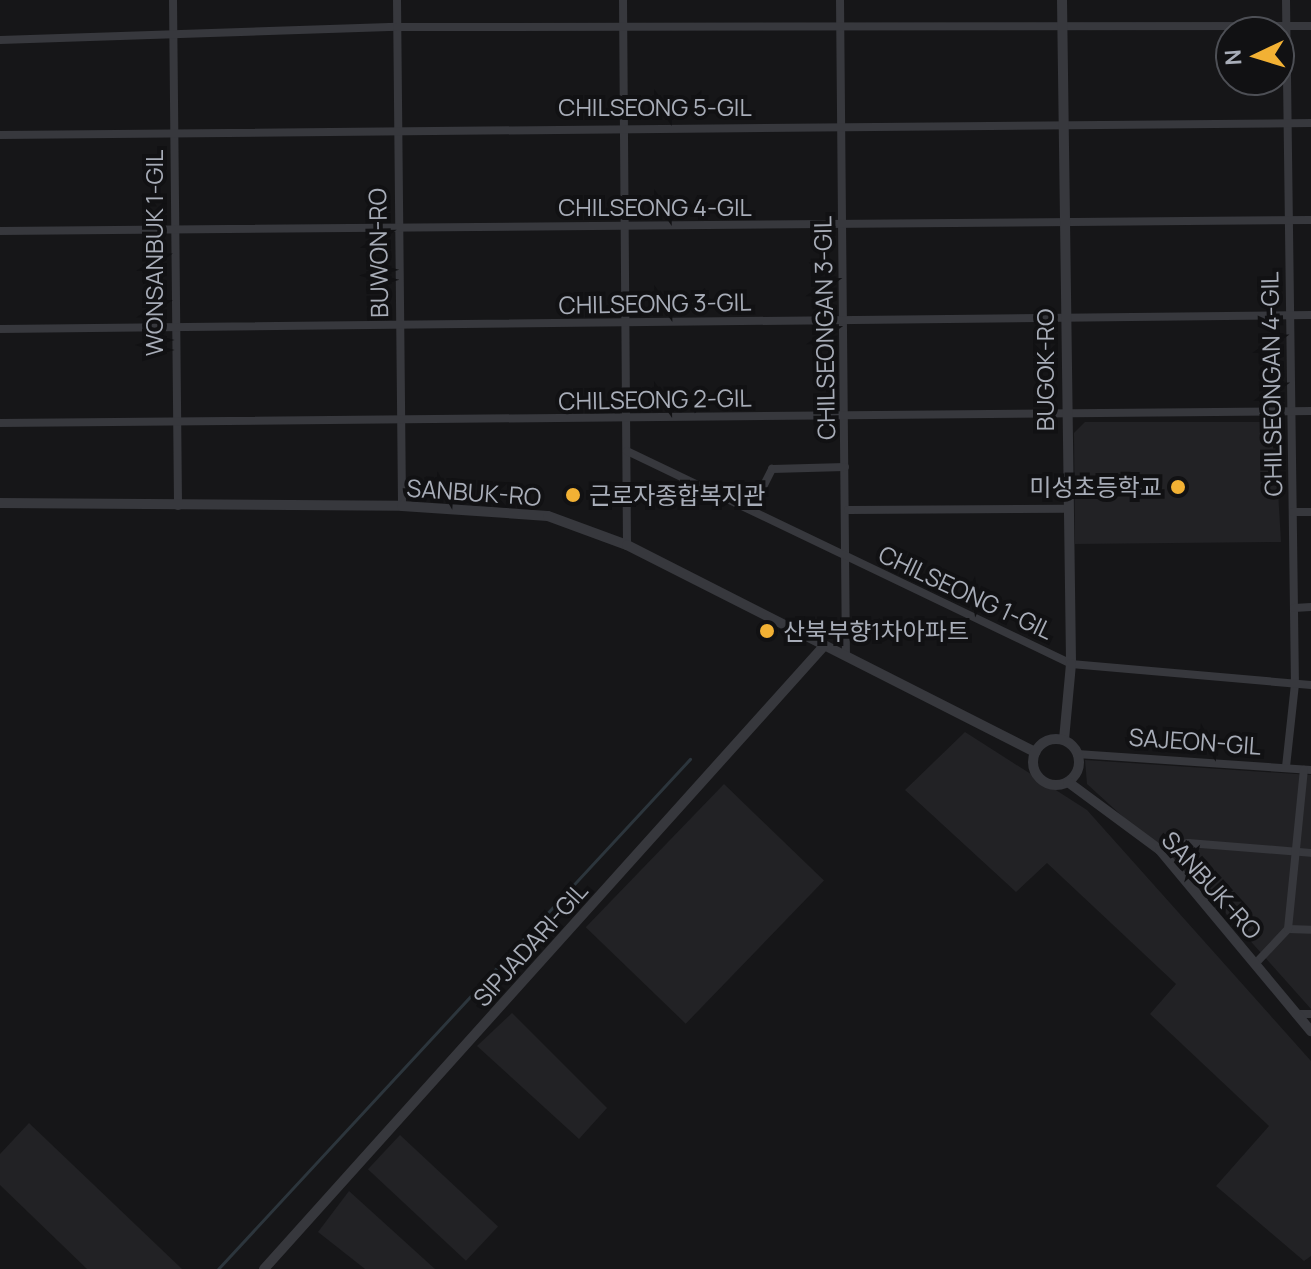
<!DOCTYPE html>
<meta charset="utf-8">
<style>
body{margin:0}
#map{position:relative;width:1311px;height:1269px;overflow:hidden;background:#161618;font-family:Manrope,"Noto Sans KR",sans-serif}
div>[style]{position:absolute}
.built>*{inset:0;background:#222225;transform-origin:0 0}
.stream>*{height:3px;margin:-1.5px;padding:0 1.5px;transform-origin:1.5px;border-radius:1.5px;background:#2c353c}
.minor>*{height:8px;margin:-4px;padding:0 4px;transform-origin:4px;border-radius:4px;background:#37383d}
.tertiary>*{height:10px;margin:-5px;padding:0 5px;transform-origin:5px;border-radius:5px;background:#37383d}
.tertiary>.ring{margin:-5px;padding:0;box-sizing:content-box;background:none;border:10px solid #37383d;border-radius:50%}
.dots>*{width:22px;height:22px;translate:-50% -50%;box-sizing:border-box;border:4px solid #111113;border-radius:50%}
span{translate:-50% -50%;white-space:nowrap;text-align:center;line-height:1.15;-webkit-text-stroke:8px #111113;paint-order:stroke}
.street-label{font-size:24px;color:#a8adb8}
.poi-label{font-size:24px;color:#a8adb8}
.right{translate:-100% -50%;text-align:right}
.left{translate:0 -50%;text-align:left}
.north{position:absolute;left:1215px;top:16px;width:80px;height:80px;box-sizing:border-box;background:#111113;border:2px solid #4d4f55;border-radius:50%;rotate:266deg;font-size:22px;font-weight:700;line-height:32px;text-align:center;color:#a8adb8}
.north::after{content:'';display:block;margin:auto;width:28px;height:36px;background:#f2b134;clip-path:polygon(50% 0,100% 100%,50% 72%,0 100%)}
</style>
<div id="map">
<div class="built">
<i style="clip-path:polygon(1085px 422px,1274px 422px,1281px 542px,1075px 544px,1074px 433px)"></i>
<i style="clip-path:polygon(965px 732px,1087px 810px,1311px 1061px,1311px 1256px,1304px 1261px,1216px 1186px,1269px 1126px,1150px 1014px,1176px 984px,1047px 863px,1016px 892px,905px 790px)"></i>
<i style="clip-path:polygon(1085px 760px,1311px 775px,1311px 1009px,1212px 898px,1087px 784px)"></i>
<i style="left:724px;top:784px;width:139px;height:199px;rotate:44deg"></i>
<i style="clip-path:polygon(512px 1013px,607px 1108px,579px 1139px,477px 1046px)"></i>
<i style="clip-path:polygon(29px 1123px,182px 1269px,87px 1269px,0 1185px,0 1154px)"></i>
<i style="left:400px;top:1135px;width:134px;height:47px;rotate:43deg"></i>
<i style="clip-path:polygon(349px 1191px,435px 1269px,365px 1269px,318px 1232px)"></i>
</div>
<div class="stream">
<i style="left:218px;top:1269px;width:695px;rotate:-47.22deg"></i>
</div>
<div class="minor">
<i style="left:173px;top:0;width:506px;rotate:89.43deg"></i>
<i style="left:397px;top:0;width:506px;rotate:89.43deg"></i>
<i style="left:623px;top:0;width:545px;rotate:89.58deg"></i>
<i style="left:840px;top:0;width:655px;rotate:89.48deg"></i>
<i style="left:1286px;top:0;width:684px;rotate:89.25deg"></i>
<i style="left:1295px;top:684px;width:83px;rotate:96.2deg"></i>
<i style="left:0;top:40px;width:397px;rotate:-1.9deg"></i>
<i style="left:397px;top:27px;width:914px;rotate:-0.06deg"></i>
<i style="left:0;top:135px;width:1311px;rotate:-0.52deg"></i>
<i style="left:0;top:231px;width:1311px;rotate:-0.48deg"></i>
<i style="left:0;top:329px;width:1311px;rotate:-0.61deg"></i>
<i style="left:0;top:423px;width:1311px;rotate:-0.52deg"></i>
<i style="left:627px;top:451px;width:492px;rotate:25.6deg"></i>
<i style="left:1071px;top:664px;width:241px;rotate:5deg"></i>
<i style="left:752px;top:509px;width:45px;rotate:-63.4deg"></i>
<i style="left:772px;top:469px;width:73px;rotate:-1.6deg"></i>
<i style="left:848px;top:510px;width:217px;rotate:-0.3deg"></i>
<i style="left:1293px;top:512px;width:18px"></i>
<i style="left:1294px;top:608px;width:17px;rotate:-3deg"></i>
<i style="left:1077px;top:754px;width:235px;rotate:3.9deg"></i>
<i style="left:1160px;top:850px;width:29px;rotate:-14deg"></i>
<i style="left:1188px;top:843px;width:123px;rotate:4.6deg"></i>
<i style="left:1288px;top:929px;width:23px;rotate:2deg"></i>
<i style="left:1255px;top:964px;width:48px;rotate:-46.7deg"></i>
<i style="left:1288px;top:929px;width:160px;rotate:-84.3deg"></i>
<i style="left:1296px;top:1014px;width:15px"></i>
</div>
<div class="tertiary">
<i style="left:1062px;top:0;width:664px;rotate:89.22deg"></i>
<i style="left:1071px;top:664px;width:76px;rotate:95.3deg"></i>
<i style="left:0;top:503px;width:402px;rotate:0.4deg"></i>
<i style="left:402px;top:506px;width:146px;rotate:3.9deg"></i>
<i style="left:548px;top:516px;width:84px;rotate:20.2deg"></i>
<i style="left:627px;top:545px;width:458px;rotate:26.9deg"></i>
<i class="ring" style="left:1033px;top:739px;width:36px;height:36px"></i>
<i style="left:1068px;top:782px;width:114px;rotate:36.5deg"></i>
<i style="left:1160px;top:850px;width:236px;rotate:50.2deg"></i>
<i style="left:264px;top:1269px;width:838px;rotate:-48.05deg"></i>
</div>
<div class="dots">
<i style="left:1178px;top:487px;background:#f2b134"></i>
<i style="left:573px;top:495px;background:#f2b134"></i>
<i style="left:767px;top:631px;background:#f2b134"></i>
</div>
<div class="street-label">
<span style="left:655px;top:107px">CHILSEONG 5-GIL</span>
<span style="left:655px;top:207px">CHILSEONG 4-GIL</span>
<span style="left:154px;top:253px;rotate:-90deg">WONSANBUK 1-GIL</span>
<span style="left:378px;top:253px;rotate:-91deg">BUWON-RO</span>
<span style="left:655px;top:303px;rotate:-1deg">CHILSEONG 3-GIL</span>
<span style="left:824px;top:328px;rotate:-91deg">CHILSEONGAN 3-GIL</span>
<span style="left:1045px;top:370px;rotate:-90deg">BUGOK-RO</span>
<span style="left:1271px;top:384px;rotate:-91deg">CHILSEONGAN 4-GIL</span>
<span style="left:655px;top:399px;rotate:-1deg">CHILSEONG 2-GIL</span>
<span style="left:474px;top:492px;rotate:4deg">SANBUK-RO</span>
<span style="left:966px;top:592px;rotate:25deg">CHILSEONG 1-GIL</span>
<span style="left:1195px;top:741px;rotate:4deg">SAJEON-GIL</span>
<span style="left:1212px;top:885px;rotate:48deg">SANBUK-RO</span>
<span style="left:530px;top:944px;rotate:-48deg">SIPJADARI-GIL</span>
</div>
<div class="poi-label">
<span class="right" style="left:1162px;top:487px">미성초등학교</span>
<span class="left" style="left:589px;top:495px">근로자종합복지관</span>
<span class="left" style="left:783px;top:631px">산북부향1차아파트</span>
</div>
<div class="north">N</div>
</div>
